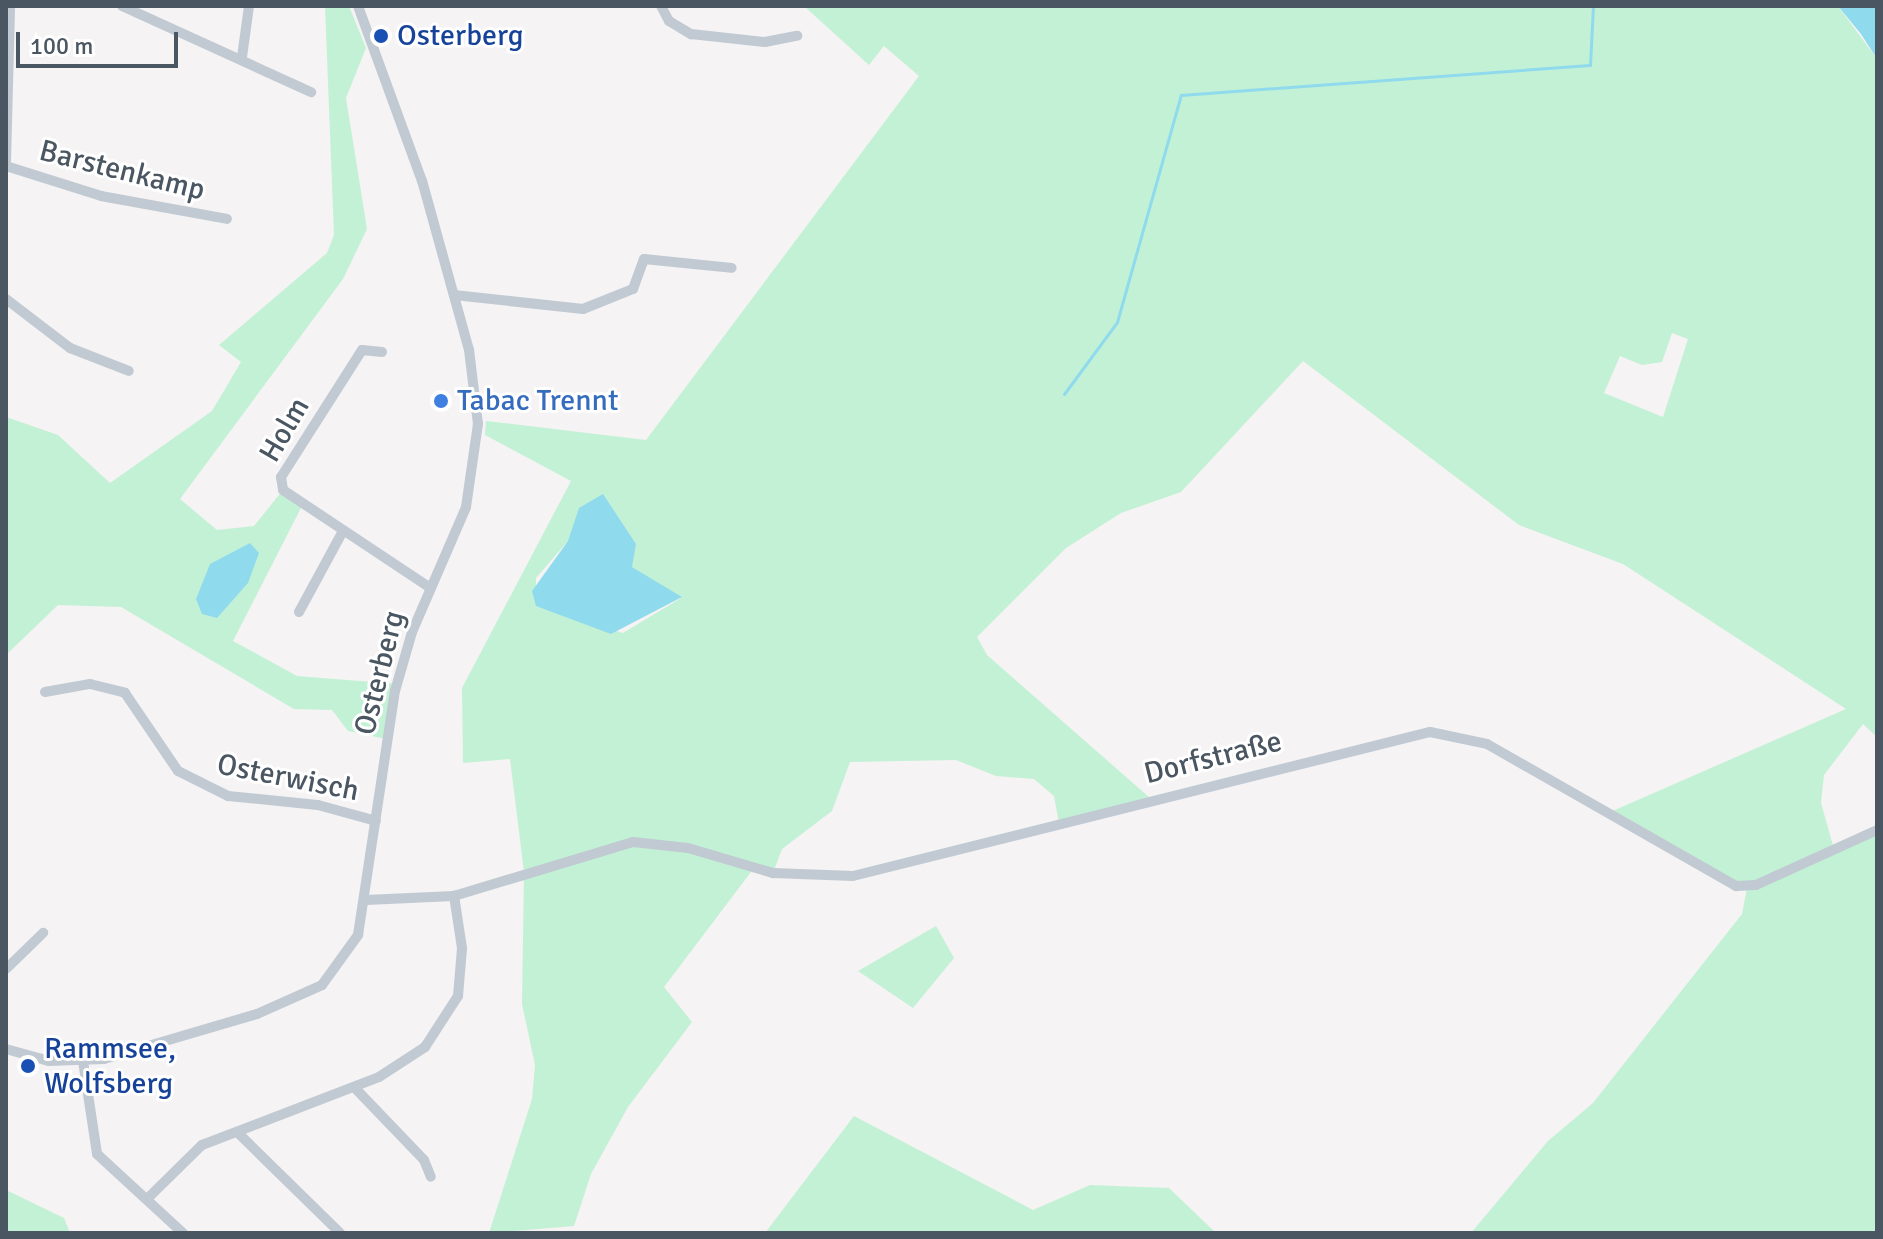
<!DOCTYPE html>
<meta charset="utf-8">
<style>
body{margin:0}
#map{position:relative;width:1883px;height:1239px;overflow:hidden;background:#f5f3f3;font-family:Signika,sans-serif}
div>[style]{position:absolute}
.green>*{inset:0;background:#c3f1d5}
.water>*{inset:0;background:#90daee}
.stream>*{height:3px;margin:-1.5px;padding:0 1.5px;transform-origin:1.5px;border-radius:1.5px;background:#90daee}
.street>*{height:10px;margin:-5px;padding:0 5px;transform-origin:5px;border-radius:5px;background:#c1cad2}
.dots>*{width:22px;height:22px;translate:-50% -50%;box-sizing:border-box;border:4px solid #fff;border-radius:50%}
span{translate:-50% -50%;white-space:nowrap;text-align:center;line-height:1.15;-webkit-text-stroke:6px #fff;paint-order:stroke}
.transit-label{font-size:30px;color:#164399}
.left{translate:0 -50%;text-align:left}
.street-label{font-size:30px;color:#4a5661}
.shop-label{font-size:30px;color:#366cbe}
.frame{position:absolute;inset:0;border:8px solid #4a5661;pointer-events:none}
.scale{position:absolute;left:16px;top:32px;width:162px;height:36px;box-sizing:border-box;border:4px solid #4a5661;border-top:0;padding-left:10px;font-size:24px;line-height:28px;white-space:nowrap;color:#4a5661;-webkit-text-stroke:6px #fff;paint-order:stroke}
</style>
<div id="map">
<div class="green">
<i style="clip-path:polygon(325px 6px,349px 6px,366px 48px,346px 98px,367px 229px,343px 279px,180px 499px,217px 530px,254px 526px,283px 490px,303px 504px,233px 641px,297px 676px,397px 684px,386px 739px,348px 731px,332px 710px,294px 709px,121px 607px,58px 605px,6px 655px,6px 417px,58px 435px,110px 483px,212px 411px,241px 362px,219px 345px,327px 253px,334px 235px)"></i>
<i style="clip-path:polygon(evenodd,804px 6px,1838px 6px,1877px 59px,1877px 737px,1863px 724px,1824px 775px,1821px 803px,1834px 849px,1877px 830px,1877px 1233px,1471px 1233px,1548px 1141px,1593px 1103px,1742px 914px,1747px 888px,1608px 813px,1846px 709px,1623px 564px,1519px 525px,1303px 361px,1181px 492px,1121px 513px,1066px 548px,977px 637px,987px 655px,1150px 798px,1059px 823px,1054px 796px,1034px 779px,996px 776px,956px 760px,850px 762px,832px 811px,782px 849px,773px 873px,754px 868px,664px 987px,692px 1022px,628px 1107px,591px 1174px,574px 1226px,489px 1233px,532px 1099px,535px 1065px,522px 1004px,524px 872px,510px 759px,463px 763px,462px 688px,571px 481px,485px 435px,486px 421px,646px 440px,919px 76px,884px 46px,869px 65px,804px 6px,1672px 333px,1688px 339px,1663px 417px,1604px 393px,1620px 356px,1642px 365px,1662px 362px,1672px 333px,804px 6px,568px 541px,632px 567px,681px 598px,623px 633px,536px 606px,536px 578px,568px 541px)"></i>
<i style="clip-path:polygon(936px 926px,954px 958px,913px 1008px,858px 971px)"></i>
<i style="clip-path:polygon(854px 1116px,1033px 1210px,1090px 1185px,1169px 1188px,1216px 1233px,765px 1233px)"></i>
<i style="clip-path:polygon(6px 1190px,64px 1218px,70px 1233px,6px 1233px)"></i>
</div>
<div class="water">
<i style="clip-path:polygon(1838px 6px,1877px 6px,1877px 59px,1861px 34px)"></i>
<i style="clip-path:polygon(603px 494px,636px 544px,632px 567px,682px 597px,611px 634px,536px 606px,532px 591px,568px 541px,579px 508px)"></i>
<i style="clip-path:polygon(250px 543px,259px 553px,248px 583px,217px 618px,202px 614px,196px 599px,210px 564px)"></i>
</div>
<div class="stream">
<i style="left:1064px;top:394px;width:89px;rotate:-53.6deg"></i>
<i style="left:1117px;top:322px;width:236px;rotate:-74.3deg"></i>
<i style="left:1181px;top:95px;width:410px;rotate:-4.2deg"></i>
<i style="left:1590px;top:65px;width:59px;rotate:-87.1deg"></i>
</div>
<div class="street">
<i style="left:122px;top:6px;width:208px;rotate:24.5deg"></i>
<i style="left:661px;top:6px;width:17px;rotate:62deg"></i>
<i style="left:669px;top:21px;width:26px;rotate:31deg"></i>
<i style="left:691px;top:34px;width:74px;rotate:6.2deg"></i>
<i style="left:765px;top:42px;width:33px;rotate:-11deg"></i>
<i style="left:242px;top:57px;width:51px;rotate:-82.2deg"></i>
<i style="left:6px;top:162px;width:156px;rotate:-88.5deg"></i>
<i style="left:6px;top:166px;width:100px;rotate:17.5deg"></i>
<i style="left:101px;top:196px;width:128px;rotate:10.3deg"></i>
<i style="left:454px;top:295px;width:130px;rotate:6.2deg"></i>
<i style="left:583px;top:309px;width:54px;rotate:-21.8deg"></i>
<i style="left:633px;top:289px;width:32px;rotate:-70deg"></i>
<i style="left:644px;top:259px;width:88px;rotate:5.8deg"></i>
<i style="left:6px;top:299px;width:81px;rotate:37.4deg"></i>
<i style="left:70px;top:348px;width:63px;rotate:21.3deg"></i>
<i style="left:382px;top:352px;width:20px;rotate:-174deg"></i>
<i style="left:362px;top:350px;width:151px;rotate:122.5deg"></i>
<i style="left:281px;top:477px;width:13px;rotate:81deg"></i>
<i style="left:283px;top:490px;width:175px;rotate:33.6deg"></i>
<i style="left:299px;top:612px;width:92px;rotate:-61.5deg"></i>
<i style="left:45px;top:692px;width:46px;rotate:-10.1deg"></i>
<i style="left:90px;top:684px;width:36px;rotate:14deg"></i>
<i style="left:125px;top:693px;width:94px;rotate:55.8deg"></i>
<i style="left:178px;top:771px;width:56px;rotate:26.6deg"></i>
<i style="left:228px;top:796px;width:90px;rotate:5.7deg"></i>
<i style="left:318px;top:805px;width:60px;rotate:15.4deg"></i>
<i style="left:366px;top:900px;width:88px;rotate:-2.6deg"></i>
<i style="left:454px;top:896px;width:187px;rotate:-16.8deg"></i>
<i style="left:633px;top:842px;width:55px;rotate:6.2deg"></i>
<i style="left:688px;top:848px;width:89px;rotate:16.4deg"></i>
<i style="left:773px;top:873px;width:80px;rotate:2.1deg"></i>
<i style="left:853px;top:876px;width:595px;rotate:-14.01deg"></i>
<i style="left:1430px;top:732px;width:58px;rotate:11.9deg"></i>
<i style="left:1487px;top:744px;width:287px;rotate:29.7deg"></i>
<i style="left:1736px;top:886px;width:20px;rotate:-3deg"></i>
<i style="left:1756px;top:885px;width:133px;rotate:-24.4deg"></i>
<i style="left:6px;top:969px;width:52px;rotate:-44.2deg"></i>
<i style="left:6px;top:1049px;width:45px;rotate:15.6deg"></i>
<i style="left:49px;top:1061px;width:55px;rotate:-2.1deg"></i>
<i style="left:104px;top:1059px;width:159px;rotate:-16.4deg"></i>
<i style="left:257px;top:1014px;width:71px;rotate:-24deg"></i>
<i style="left:322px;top:985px;width:62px;rotate:-54.2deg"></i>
<i style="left:358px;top:935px;width:247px;rotate:-81.4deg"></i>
<i style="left:395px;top:691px;width:61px;rotate:-73.9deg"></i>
<i style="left:412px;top:632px;width:136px;rotate:-66.6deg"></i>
<i style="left:466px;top:507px;width:84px;rotate:-81.8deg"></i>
<i style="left:478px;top:424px;width:75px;rotate:-96.9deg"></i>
<i style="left:469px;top:350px;width:175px;rotate:-105.5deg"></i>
<i style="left:422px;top:181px;width:186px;rotate:-110.1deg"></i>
<i style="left:83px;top:1061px;width:94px;rotate:81.4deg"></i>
<i style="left:97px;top:1154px;width:117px;rotate:42.6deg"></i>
<i style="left:354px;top:1087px;width:101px;rotate:46.2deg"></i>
<i style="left:424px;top:1160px;width:18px;rotate:68deg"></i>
<i style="left:237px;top:1132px;width:144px;rotate:44.4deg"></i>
<i style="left:149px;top:1197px;width:74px;rotate:-44.5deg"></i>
<i style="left:202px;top:1145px;width:190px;rotate:-21deg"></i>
<i style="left:379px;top:1077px;width:55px;rotate:-33.1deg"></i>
<i style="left:425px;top:1047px;width:61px;rotate:-57.1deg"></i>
<i style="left:458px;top:996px;width:48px;rotate:-85.2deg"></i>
<i style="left:462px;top:948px;width:53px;rotate:-98.7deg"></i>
</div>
<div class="dots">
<i style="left:381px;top:36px;background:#1a4fb4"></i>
<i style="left:441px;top:401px;background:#3f7fe0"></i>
<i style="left:28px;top:1066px;background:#1a4fb4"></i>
</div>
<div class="transit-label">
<span class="left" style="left:397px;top:36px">Osterberg</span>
<span class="left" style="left:44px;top:1066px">Rammsee,<br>Wolfsberg</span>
</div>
<div class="street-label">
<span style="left:122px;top:171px;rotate:14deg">Barstenkamp</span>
<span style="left:285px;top:430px;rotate:-60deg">Holm</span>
<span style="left:380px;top:673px;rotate:-76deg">Osterberg</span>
<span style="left:1213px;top:758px;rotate:-14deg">Dorfstraße</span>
<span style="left:288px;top:778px;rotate:11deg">Osterwisch</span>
</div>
<div class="shop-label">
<span class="left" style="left:457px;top:401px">Tabac Trennt</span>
</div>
<div class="frame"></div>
<div class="scale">100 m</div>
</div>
